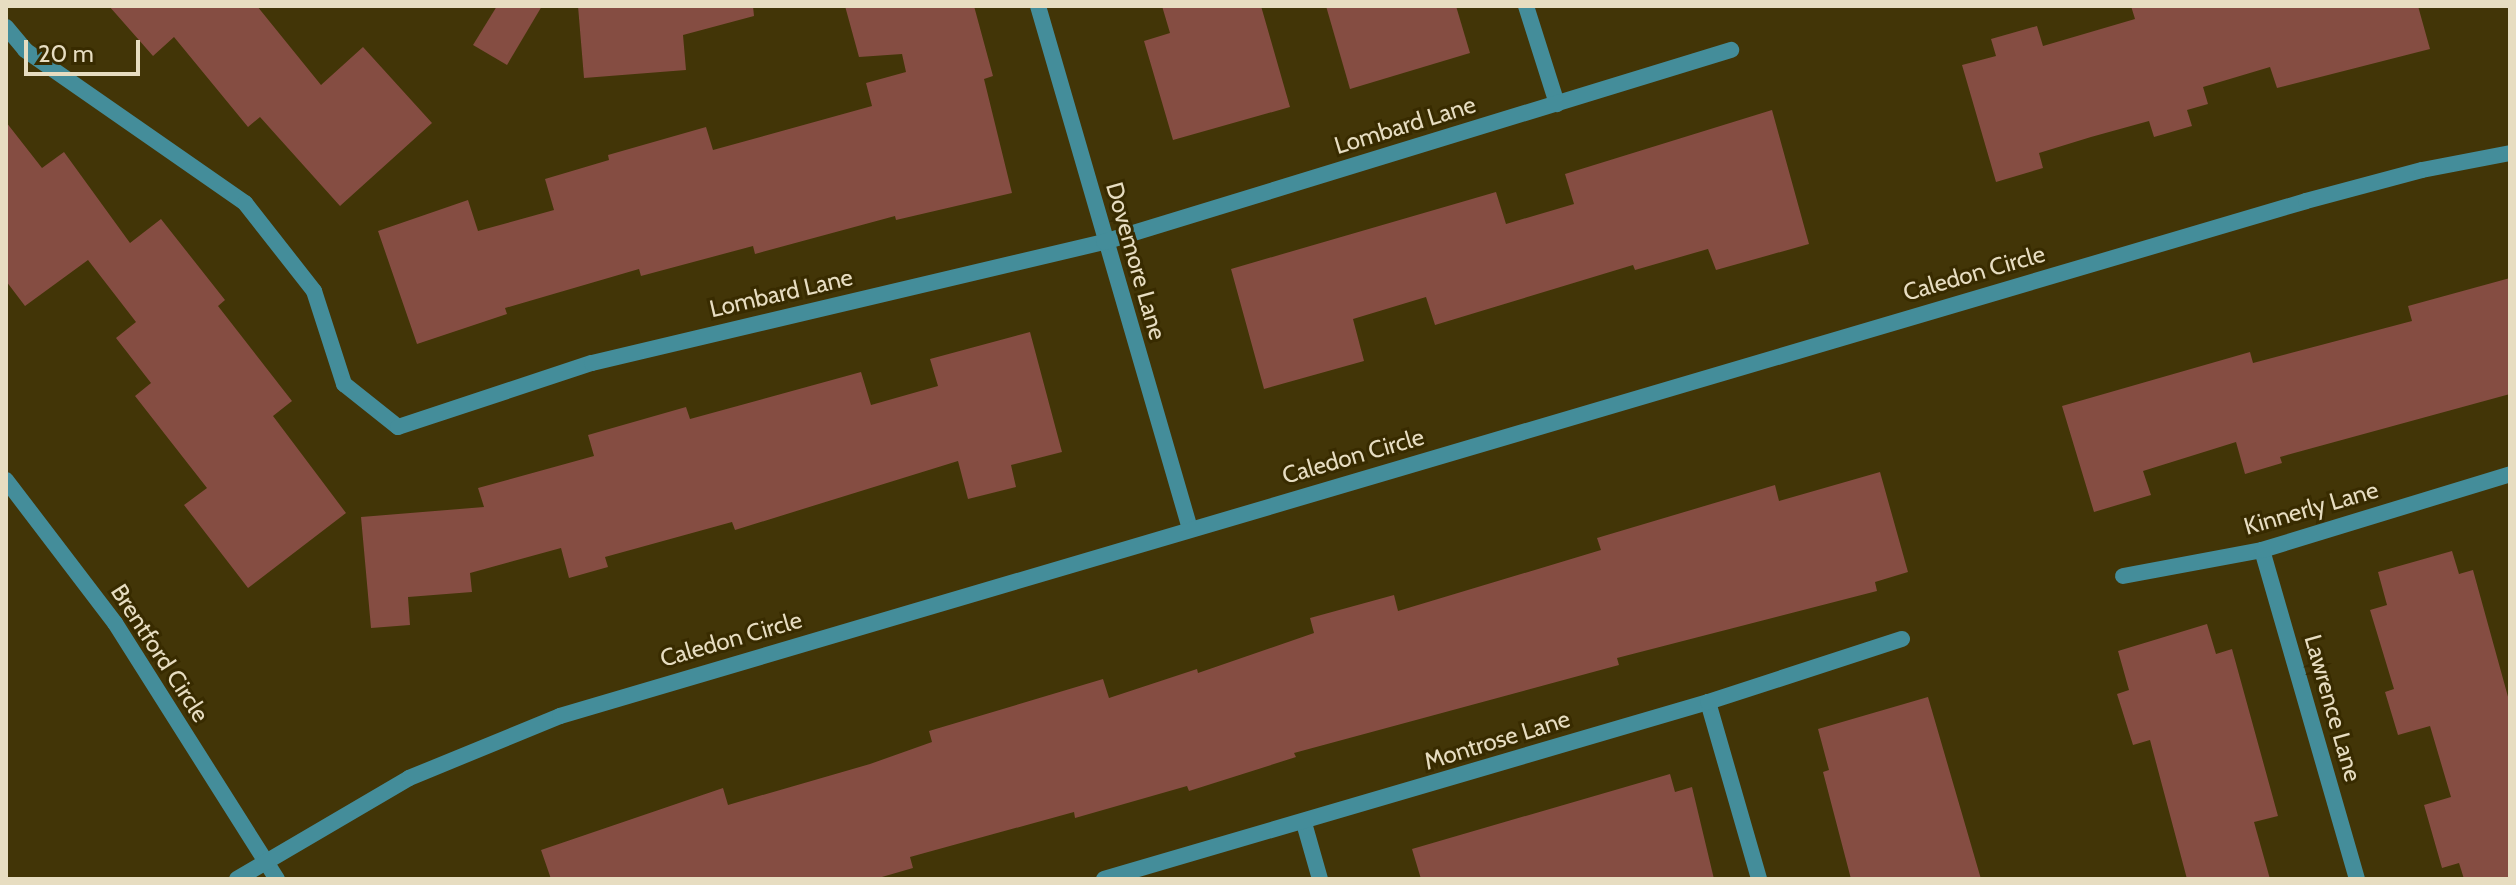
<!DOCTYPE html>
<style>
body{margin:0}
#map{position:relative;width:2516px;height:885px;overflow:hidden;background:#423507;font-family:Cabin,sans-serif}
div>[style]{position:absolute}
.building>*{inset:0;background:#854d42}
.minor>*{height:16px;margin:-8px;padding:0 8px;transform-origin:8px;border-radius:8px;background:#448d9a}
.tertiary>*{height:16px;margin:-8px;padding:0 8px;transform-origin:8px;border-radius:8px;background:#448d9a}
span{translate:-50% -50%;white-space:nowrap;text-align:center;line-height:1.15;-webkit-text-stroke:6px #382b00;paint-order:stroke}
.street-label{font-size:24px;color:#e7ddc1}
.frame{position:absolute;inset:0;border:8px solid #e7ddc1;pointer-events:none}
.scale{position:absolute;left:24px;top:40px;width:116px;height:36px;box-sizing:border-box;border:4px solid #e7ddc1;border-top:0;padding-left:10px;font-size:24px;line-height:28px;white-space:nowrap;color:#e7ddc1;-webkit-text-stroke:6px #382b00;paint-order:stroke}
</style>
<div id="map">
<div class="building">
<i style="clip-path:polygon(109px 6px,257px 6px,321px 85px,363px 47px,432px 123px,340px 206px,260px 117px,248px 127px,174px 37px,153px 56px)"></i>
<i style="clip-path:polygon(497px 6px,542px 6px,507px 65px,473px 45px)"></i>
<i style="clip-path:polygon(578px 6px,753px 6px,754px 16px,683px 35px,686px 70px,584px 78px)"></i>
<i style="clip-path:polygon(845px 6px,974px 6px,993px 76px,984px 79px,1012px 193px,896px 220px,895px 216px,755px 254px,753px 246px,641px 276px,639px 269px,505px 308px,507px 314px,417px 344px,378px 231px,468px 200px,478px 231px,554px 210px,545px 179px,609px 160px,608px 155px,706px 127px,713px 150px,872px 106px,866px 83px,906px 72px,902px 54px,859px 57px)"></i>
<i style="clip-path:polygon(1162px 6px,1261px 6px,1290px 107px,1173px 140px,1144px 41px,1170px 33px)"></i>
<i style="clip-path:polygon(1326px 6px,1456px 6px,1470px 53px,1350px 89px)"></i>
<i style="clip-path:polygon(2131px 6px,2418px 6px,2430px 49px,2277px 88px,2270px 67px,2203px 87px,2208px 104px,2187px 110px,2192px 126px,2154px 137px,2149px 121px,2091px 137px,2039px 153px,2043px 168px,1996px 182px,1962px 65px,1996px 56px,1991px 39px,2037px 26px,2043px 46px,2135px 19px)"></i>
<i style="clip-path:polygon(1772px 110px,1809px 244px,1716px 270px,1708px 249px,1635px 270px,1633px 265px,1435px 325px,1426px 297px,1353px 319px,1364px 361px,1264px 389px,1231px 269px,1496px 192px,1506px 224px,1574px 204px,1565px 174px)"></i>
<i style="clip-path:polygon(6px 122px,42px 168px,64px 152px,130px 243px,161px 219px,225px 300px,218px 306px,292px 401px,273px 416px,346px 513px,248px 588px,184px 505px,207px 488px,135px 396px,151px 383px,116px 338px,136px 322px,88px 260px,25px 306px,6px 281px)"></i>
<i style="clip-path:polygon(2510px 278px,2510px 394px,2280px 457px,2282px 463px,2245px 474px,2236px 442px,2143px 471px,2151px 495px,2094px 512px,2062px 406px,2250px 352px,2253px 363px,2412px 321px,2408px 306px)"></i>
<i style="clip-path:polygon(1030px 332px,1062px 452px,1011px 465px,1016px 487px,968px 499px,958px 461px,735px 530px,732px 522px,605px 557px,608px 567px,569px 578px,561px 548px,470px 573px,472px 592px,408px 597px,410px 625px,371px 628px,361px 517px,484px 507px,478px 488px,594px 456px,588px 435px,686px 407px,690px 419px,861px 372px,871px 405px,938px 386px,930px 359px)"></i>
<i style="clip-path:polygon(1880px 472px,1908px 572px,1875px 582px,1877px 591px,1617px 658px,1619px 665px,1294px 753px,1296px 757px,1189px 791px,1187px 786px,1075px 818px,1074px 812px,910px 857px,913px 868px,875px 879px,551px 879px,541px 850px,723px 788px,728px 805px,870px 764px,932px 742px,929px 731px,1103px 679px,1109px 698px,1197px 669px,1198px 673px,1314px 633px,1310px 618px,1394px 595px,1398px 611px,1601px 550px,1597px 538px,1775px 485px,1779px 501px)"></i>
<i style="clip-path:polygon(2452px 551px,2459px 574px,2473px 570px,2510px 704px,2510px 879px,2464px 879px,2459px 863px,2442px 868px,2424px 805px,2451px 797px,2430px 726px,2398px 735px,2385px 692px,2394px 689px,2370px 610px,2387px 605px,2378px 572px)"></i>
<i style="clip-path:polygon(2207px 624px,2216px 654px,2232px 649px,2278px 816px,2254px 822px,2270px 879px,2187px 879px,2150px 740px,2133px 745px,2117px 694px,2129px 690px,2118px 651px)"></i>
<i style="clip-path:polygon(1928px 697px,1981px 879px,1851px 879px,1823px 772px,1829px 770px,1818px 729px)"></i>
<i style="clip-path:polygon(1670px 774px,1675px 792px,1692px 787px,1714px 879px,1421px 879px,1412px 849px)"></i>
</div>
<div class="minor">
<i style="left:1038px;top:6px;width:545px;rotate:73.79deg"></i>
<i style="left:1526px;top:6px;width:103px;rotate:72.4deg"></i>
<i style="left:6px;top:27px;width:30px;rotate:50deg"></i>
<i style="left:25px;top:50px;width:268px;rotate:34.8deg"></i>
<i style="left:245px;top:203px;width:112px;rotate:51.9deg"></i>
<i style="left:314px;top:291px;width:98px;rotate:72.1deg"></i>
<i style="left:344px;top:384px;width:69px;rotate:38.5deg"></i>
<i style="left:398px;top:427px;width:204px;rotate:-18.3deg"></i>
<i style="left:592px;top:363px;width:526px;rotate:-13.3deg"></i>
<i style="left:1104px;top:242px;width:656px;rotate:-17.03deg"></i>
<i style="left:6px;top:480px;width:180px;rotate:52.7deg"></i>
<i style="left:115px;top:623px;width:303px;rotate:57.7deg"></i>
<i style="left:2262px;top:550px;width:342px;rotate:73.9deg"></i>
<i style="left:2123px;top:576px;width:141px;rotate:-10.6deg"></i>
<i style="left:2262px;top:550px;width:259px;rotate:-17deg"></i>
<i style="left:1708px;top:702px;width:184px;rotate:73.9deg"></i>
<i style="left:1304px;top:823px;width:58px;rotate:74.1deg"></i>
<i style="left:1104px;top:879px;width:629px;rotate:-16.33deg"></i>
<i style="left:1708px;top:702px;width:204px;rotate:-18deg"></i>
</div>
<div class="tertiary">
<i style="left:237px;top:879px;width:199px;rotate:-30.4deg"></i>
<i style="left:409px;top:778px;width:163px;rotate:-22.3deg"></i>
<i style="left:560px;top:716px;width:1820px;rotate:-16.43deg"></i>
<i style="left:2306px;top:201px;width:120px;rotate:-15deg"></i>
<i style="left:2422px;top:170px;width:90px;rotate:-10.9deg"></i>
</div>
<div class="street-label">
<span style="left:1405px;top:125px;rotate:-17deg">Lombard Lane</span>
<span style="left:1136px;top:261px;rotate:74deg">Dovemore Lane</span>
<span style="left:1974px;top:273px;rotate:-16deg">Caledon Circle</span>
<span style="left:781px;top:293px;rotate:-13deg">Lombard Lane</span>
<span style="left:1353px;top:456px;rotate:-16deg">Caledon Circle</span>
<span style="left:2311px;top:508px;rotate:-16deg">Kinnerly Lane</span>
<span style="left:731px;top:639px;rotate:-16deg">Caledon Circle</span>
<span style="left:160px;top:653px;rotate:57deg">Brentford Circle</span>
<span style="left:2333px;top:708px;rotate:74deg">Lawrence Lane</span>
<span style="left:1497px;top:740px;rotate:-17deg">Montrose Lane</span>
</div>
<div class="frame"></div>
<div class="scale">20 m</div>
</div>
